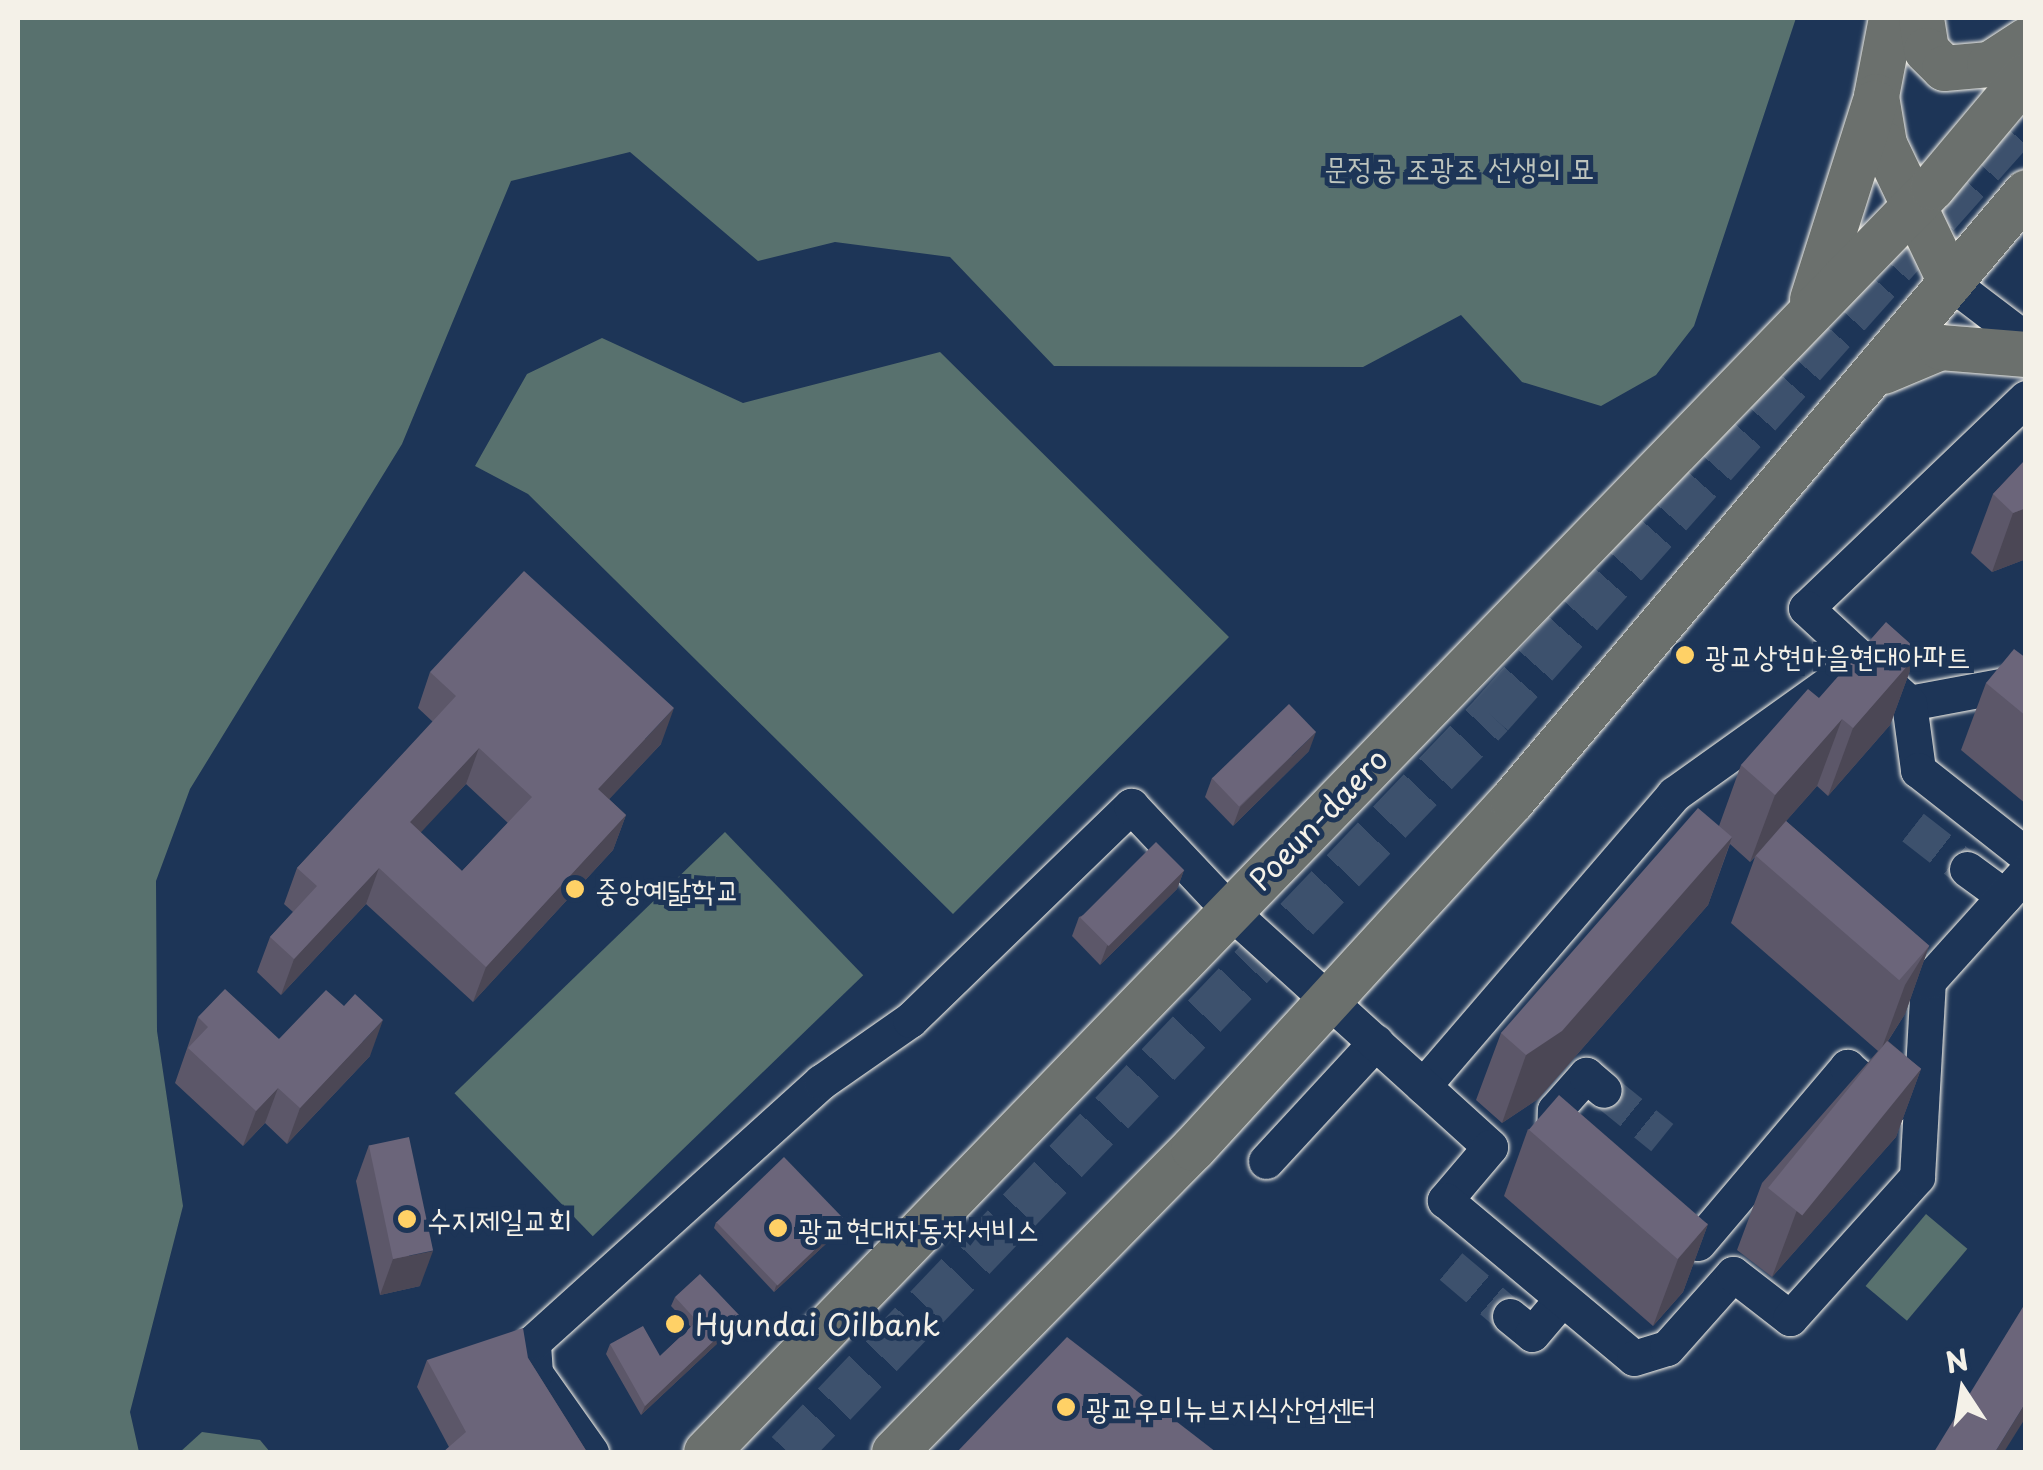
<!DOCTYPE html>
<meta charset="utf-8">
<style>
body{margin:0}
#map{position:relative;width:2043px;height:1470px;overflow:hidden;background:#1d3557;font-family:"Playpen Sans","Poor Story",sans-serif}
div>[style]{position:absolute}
.green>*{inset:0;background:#58716e;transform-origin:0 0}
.minor-tunnel>*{height:35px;margin-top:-17.5px;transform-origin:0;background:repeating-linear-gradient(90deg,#3d516d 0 35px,transparent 0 53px)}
.major-tunnel>*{height:45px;margin-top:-22.5px;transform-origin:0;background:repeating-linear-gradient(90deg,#3d516d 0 45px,transparent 0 67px)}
.roads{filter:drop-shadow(0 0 2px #f4f1e8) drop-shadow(0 0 2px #f4f1e8)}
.minor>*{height:35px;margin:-17.5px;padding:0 17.5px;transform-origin:17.5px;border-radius:17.5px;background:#1d3557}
.major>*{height:45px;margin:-22.5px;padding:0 22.5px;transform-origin:22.5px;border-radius:22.5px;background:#6b706d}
.wall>*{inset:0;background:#5c5769}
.shaded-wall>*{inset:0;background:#4b4755}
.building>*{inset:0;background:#6b657a;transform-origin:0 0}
.dots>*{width:28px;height:28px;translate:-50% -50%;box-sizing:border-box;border:5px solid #1d3557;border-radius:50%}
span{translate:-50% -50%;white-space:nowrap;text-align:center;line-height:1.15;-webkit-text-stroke:10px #1d3557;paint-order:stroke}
.park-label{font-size:30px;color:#bdc4bd}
.poi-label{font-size:30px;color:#f4f1e8}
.left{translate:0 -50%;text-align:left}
.street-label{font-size:30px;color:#f4f1e8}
.frame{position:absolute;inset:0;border:20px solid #f4f1e8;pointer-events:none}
.north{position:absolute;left:1913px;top:1340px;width:100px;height:100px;-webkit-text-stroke:8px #1d3557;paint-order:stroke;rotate:348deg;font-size:28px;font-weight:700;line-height:40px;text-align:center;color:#f4f1e8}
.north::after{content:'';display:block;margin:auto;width:35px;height:45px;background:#f4f1e8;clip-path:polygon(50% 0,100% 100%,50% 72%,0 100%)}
</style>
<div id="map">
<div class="green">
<i style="clip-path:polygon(18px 18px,1796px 18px,1694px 326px,1656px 375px,1601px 406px,1522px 382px,1461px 315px,1363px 367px,1054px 366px,950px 257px,835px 242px,758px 261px,630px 152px,511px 181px,402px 444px,190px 789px,156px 881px,157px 1031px,183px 1206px,130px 1412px,139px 1452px,18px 1452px)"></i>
<i style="clip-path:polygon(602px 338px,743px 403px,940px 352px,1229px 637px,953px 914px,528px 494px,475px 466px,527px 374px)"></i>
<i style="left:725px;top:832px;width:199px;height:376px;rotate:46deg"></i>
<i style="left:1926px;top:1214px;width:54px;height:94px;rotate:40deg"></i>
<i style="clip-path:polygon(202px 1432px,260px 1440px,270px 1452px,180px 1452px)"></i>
</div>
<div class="minor-tunnel">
<i style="left:1913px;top:827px;width:68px;rotate:37.9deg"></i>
<i style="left:1604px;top:1090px;width:75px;rotate:39deg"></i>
<i style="left:1451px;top:1266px;width:77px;rotate:40.3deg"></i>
</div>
<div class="major-tunnel">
<i style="left:788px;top:1452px;width:1019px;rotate:-46.35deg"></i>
<i style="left:1491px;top:715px;width:804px;rotate:-48.28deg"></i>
</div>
<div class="roads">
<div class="minor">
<i style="left:1950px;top:282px;width:96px;rotate:37.3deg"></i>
<i style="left:2026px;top:398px;width:304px;rotate:136.3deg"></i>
<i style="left:1806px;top:608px;width:140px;rotate:42.7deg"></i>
<i style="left:1909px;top:703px;width:119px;rotate:-10.6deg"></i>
<i style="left:1909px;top:703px;width:68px;rotate:82.3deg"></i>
<i style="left:1918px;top:770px;width:137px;rotate:38.2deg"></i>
<i style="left:1967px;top:869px;width:46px;rotate:36.1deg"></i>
<i style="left:1423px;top:1086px;width:385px;rotate:-49.3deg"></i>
<i style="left:1674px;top:794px;width:232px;rotate:-35.5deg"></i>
<i style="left:1554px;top:1135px;width:25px;rotate:-88deg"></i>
<i style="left:1555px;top:1110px;width:47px;rotate:-48.5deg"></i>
<i style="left:1586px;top:1075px;width:23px;rotate:40deg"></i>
<i style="left:1266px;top:1161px;width:162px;rotate:-47.3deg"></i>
<i style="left:1698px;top:1243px;width:231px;rotate:-49.7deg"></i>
<i style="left:1847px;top:1067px;width:59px;rotate:40.2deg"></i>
<i style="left:1510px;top:1316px;width:28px;rotate:39deg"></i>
<i style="left:1532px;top:1334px;width:43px;rotate:-49.7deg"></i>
<i style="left:591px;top:1452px;width:97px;rotate:-125.3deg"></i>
<i style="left:535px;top:1373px;width:31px;rotate:-94deg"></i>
<i style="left:533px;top:1342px;width:388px;rotate:-42.1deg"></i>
<i style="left:821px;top:1082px;width:108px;rotate:-34.9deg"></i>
<i style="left:910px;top:1020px;width:308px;rotate:-44.1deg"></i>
<i style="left:1131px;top:806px;width:144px;rotate:46.7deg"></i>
<i style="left:1230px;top:911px;width:351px;rotate:42.2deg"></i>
<i style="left:1490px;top:1147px;width:70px;rotate:130.3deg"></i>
<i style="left:1445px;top:1200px;width:246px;rotate:39.9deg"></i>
<i style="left:1634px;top:1358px;width:34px;rotate:-17deg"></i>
<i style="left:1667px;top:1348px;width:99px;rotate:-48.3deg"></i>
<i style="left:1733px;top:1274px;width:72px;rotate:37.7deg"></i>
<i style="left:1790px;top:1318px;width:190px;rotate:-48deg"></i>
<i style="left:1917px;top:1177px;width:196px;rotate:-86.8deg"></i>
<i style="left:1928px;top:981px;width:147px;rotate:-48deg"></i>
</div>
<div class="major">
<i style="left:1891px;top:18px;width:79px;rotate:100.9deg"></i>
<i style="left:1876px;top:96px;width:49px;rotate:80.5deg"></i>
<i style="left:1884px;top:144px;width:153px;rotate:64.4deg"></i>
<i style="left:1921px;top:18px;width:32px;rotate:81deg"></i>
<i style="left:1926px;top:50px;width:25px;rotate:45deg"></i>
<i style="left:1944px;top:68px;width:45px;rotate:-5.1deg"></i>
<i style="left:1989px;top:64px;width:44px;rotate:-33deg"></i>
<i style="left:1812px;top:299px;width:206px;rotate:-72.4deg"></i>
<i style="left:1883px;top:371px;width:62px;rotate:-22.8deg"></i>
<i style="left:1940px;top:347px;width:86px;rotate:4.7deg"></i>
<i style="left:706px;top:1452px;width:1762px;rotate:-45.9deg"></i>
<i style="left:1932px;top:187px;width:146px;rotate:-50deg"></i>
<i style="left:894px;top:1452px;width:426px;rotate:-45.5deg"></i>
<i style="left:1193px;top:1148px;width:472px;rotate:-47.5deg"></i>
<i style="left:1512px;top:800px;width:796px;rotate:-49.79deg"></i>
</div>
</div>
<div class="wall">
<i style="clip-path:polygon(2026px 459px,2026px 559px,1992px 572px,1971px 553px,1993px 494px)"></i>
<i style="clip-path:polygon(1915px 657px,1890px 725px,1828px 796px,1817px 786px,1786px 821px,1929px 946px,1905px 1014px,1888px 1041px,1921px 1069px,1896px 1137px,1772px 1277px,1737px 1250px,1762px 1183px,1878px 1051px,1731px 923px,1755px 857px,1750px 862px,1730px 844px,1708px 905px,1538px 1099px,1502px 1123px,1476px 1100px,1501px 1033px,1719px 826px,1741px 765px,1819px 698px)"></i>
<i style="clip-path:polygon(2026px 658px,2026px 804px,1961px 750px,1986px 683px)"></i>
<i style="clip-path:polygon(evenodd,430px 672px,661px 744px,609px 799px,626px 815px,613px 850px,473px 1002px,366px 904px,281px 995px,257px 972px,270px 937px,293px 912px,284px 904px,297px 868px,433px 722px,418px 708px,430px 672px,466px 784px,508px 823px,462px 871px,420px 832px,466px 784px)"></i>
<i style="clip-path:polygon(1309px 751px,1233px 826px,1205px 797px,1212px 778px)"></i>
<i style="clip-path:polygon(1184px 870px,1177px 889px,1100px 965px,1072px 936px,1079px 917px)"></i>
<i style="clip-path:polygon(344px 1006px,370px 1056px,287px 1144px,265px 1123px,243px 1146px,175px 1083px,198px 1017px,279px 1039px)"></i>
<i style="clip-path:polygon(1528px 1129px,1708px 1224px,1683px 1292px,1653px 1326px,1504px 1196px)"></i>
<i style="clip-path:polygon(369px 1145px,420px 1286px,380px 1295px,356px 1181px)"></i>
<i style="clip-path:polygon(716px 1222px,843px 1228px,774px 1292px,714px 1228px)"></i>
<i style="clip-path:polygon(675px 1297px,740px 1316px,737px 1325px,641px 1415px,606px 1354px,610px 1344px,660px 1356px,691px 1327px,671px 1306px)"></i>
<i style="clip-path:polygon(528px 1358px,587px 1452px,449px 1447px,417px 1387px,427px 1360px)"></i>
</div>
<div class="shaded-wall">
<i style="clip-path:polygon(2026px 508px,2026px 559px,1992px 572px,2013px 513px)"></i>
<i style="clip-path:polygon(1915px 657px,1890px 725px,1828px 796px,1853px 728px)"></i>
<i style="clip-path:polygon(674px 708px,661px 744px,585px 825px,598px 789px)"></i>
<i style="clip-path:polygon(1842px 719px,1817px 786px,1750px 862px,1775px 795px)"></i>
<i style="clip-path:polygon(1316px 732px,1309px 751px,1233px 826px,1240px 807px)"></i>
<i style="clip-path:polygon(479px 748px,466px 784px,397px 858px,410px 822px)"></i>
<i style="clip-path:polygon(626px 815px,613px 850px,473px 1002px,486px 967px)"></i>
<i style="clip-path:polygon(1732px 837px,1708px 905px,1538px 1099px,1502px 1123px,1526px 1055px)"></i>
<i style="clip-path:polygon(379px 868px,366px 904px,281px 995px,294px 959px)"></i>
<i style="clip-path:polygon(1184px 870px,1177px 889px,1100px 965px,1107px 946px)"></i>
<i style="clip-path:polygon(1929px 946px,1905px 1014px,1880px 1053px,1905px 985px)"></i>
<i style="clip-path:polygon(383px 1020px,370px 1056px,287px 1144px,300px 1108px)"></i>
<i style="clip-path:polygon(1921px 1069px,1896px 1137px,1772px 1277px,1797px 1210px)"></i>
<i style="clip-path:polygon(278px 1088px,265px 1123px,243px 1146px,256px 1111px)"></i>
<i style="clip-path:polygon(845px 1221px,843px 1228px,774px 1292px,776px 1286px)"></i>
<i style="clip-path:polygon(1708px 1224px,1683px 1292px,1653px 1326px,1678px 1259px)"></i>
<i style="clip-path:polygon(433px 1251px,420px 1286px,380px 1295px,393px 1259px)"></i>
<i style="clip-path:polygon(740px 1316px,737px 1325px,641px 1415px,645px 1406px)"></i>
<i style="clip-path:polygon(2026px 1402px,2026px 1417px,2004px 1452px,1995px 1452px)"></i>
</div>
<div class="building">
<i style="clip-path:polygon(2026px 459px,2026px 508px,2013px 513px,1993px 494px)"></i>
<i style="clip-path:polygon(evenodd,524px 571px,674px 708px,598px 789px,626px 815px,486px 967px,379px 868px,294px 959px,270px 937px,317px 886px,297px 868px,456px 696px,430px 672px,524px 571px,479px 748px,532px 797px,462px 871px,410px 822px,479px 748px)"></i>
<i style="clip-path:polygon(1886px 622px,1914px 647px,1915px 657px,1853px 728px,1842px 719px,1775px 795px,1741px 765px,1808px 689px,1819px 698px)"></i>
<i style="clip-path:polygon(2014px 649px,2026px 658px,2026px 716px,1986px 683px)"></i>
<i style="left:1289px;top:704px;width:39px;height:107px;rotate:46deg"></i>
<i style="clip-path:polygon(1698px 808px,1732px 837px,1562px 1031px,1526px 1055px,1501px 1033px)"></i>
<i style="left:1786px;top:821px;width:190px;height:46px;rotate:41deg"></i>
<i style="left:1156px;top:842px;width:40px;height:107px;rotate:45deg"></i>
<i style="clip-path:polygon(225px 989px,279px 1039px,326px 990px,344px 1006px,355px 994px,383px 1020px,300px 1108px,278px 1088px,256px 1111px,188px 1048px,208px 1027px,198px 1017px)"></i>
<i style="left:1887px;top:1041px;width:44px;height:189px;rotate:39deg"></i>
<i style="left:1559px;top:1095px;width:197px;height:46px;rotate:41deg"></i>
<i style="left:409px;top:1137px;width:116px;height:41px;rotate:78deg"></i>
<i style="left:784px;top:1157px;width:88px;height:94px;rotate:46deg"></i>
<i style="clip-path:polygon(700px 1274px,740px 1316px,645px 1406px,610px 1344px,643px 1326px,660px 1356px,697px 1321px,675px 1297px)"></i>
<i style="clip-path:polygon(2026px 1302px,2026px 1402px,1995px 1452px,1934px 1452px)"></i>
<i style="clip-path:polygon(523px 1328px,528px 1358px,587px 1452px,443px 1452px,466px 1432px,427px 1360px)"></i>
<i style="clip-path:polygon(1067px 1337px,1216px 1452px,957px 1452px)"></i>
</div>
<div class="dots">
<i style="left:1685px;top:655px;background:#ffd166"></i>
<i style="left:575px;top:889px;background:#ffd166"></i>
<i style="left:407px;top:1219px;background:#ffd166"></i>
<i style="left:778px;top:1228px;background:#ffd166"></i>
<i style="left:675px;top:1324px;background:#ffd166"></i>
<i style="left:1066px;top:1407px;background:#ffd166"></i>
</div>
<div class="park-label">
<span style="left:1459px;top:167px">문정공 조광조 선생의 묘</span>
</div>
<div class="poi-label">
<span class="left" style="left:1705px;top:655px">광교상현마을현대아파트</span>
<span class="left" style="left:595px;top:889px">중앙예닮학교</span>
<span class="left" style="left:427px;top:1219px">수지제일교회</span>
<span class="left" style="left:798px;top:1228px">광교현대자동차서비스</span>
<span class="left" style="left:695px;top:1324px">Hyundai Oilbank</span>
<span class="left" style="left:1086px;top:1407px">광교우미뉴브지식산업센터</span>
</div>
<div class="street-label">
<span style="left:1318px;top:819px;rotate:-46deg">Poeun-daero</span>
</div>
<div class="frame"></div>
<div class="north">N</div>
</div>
